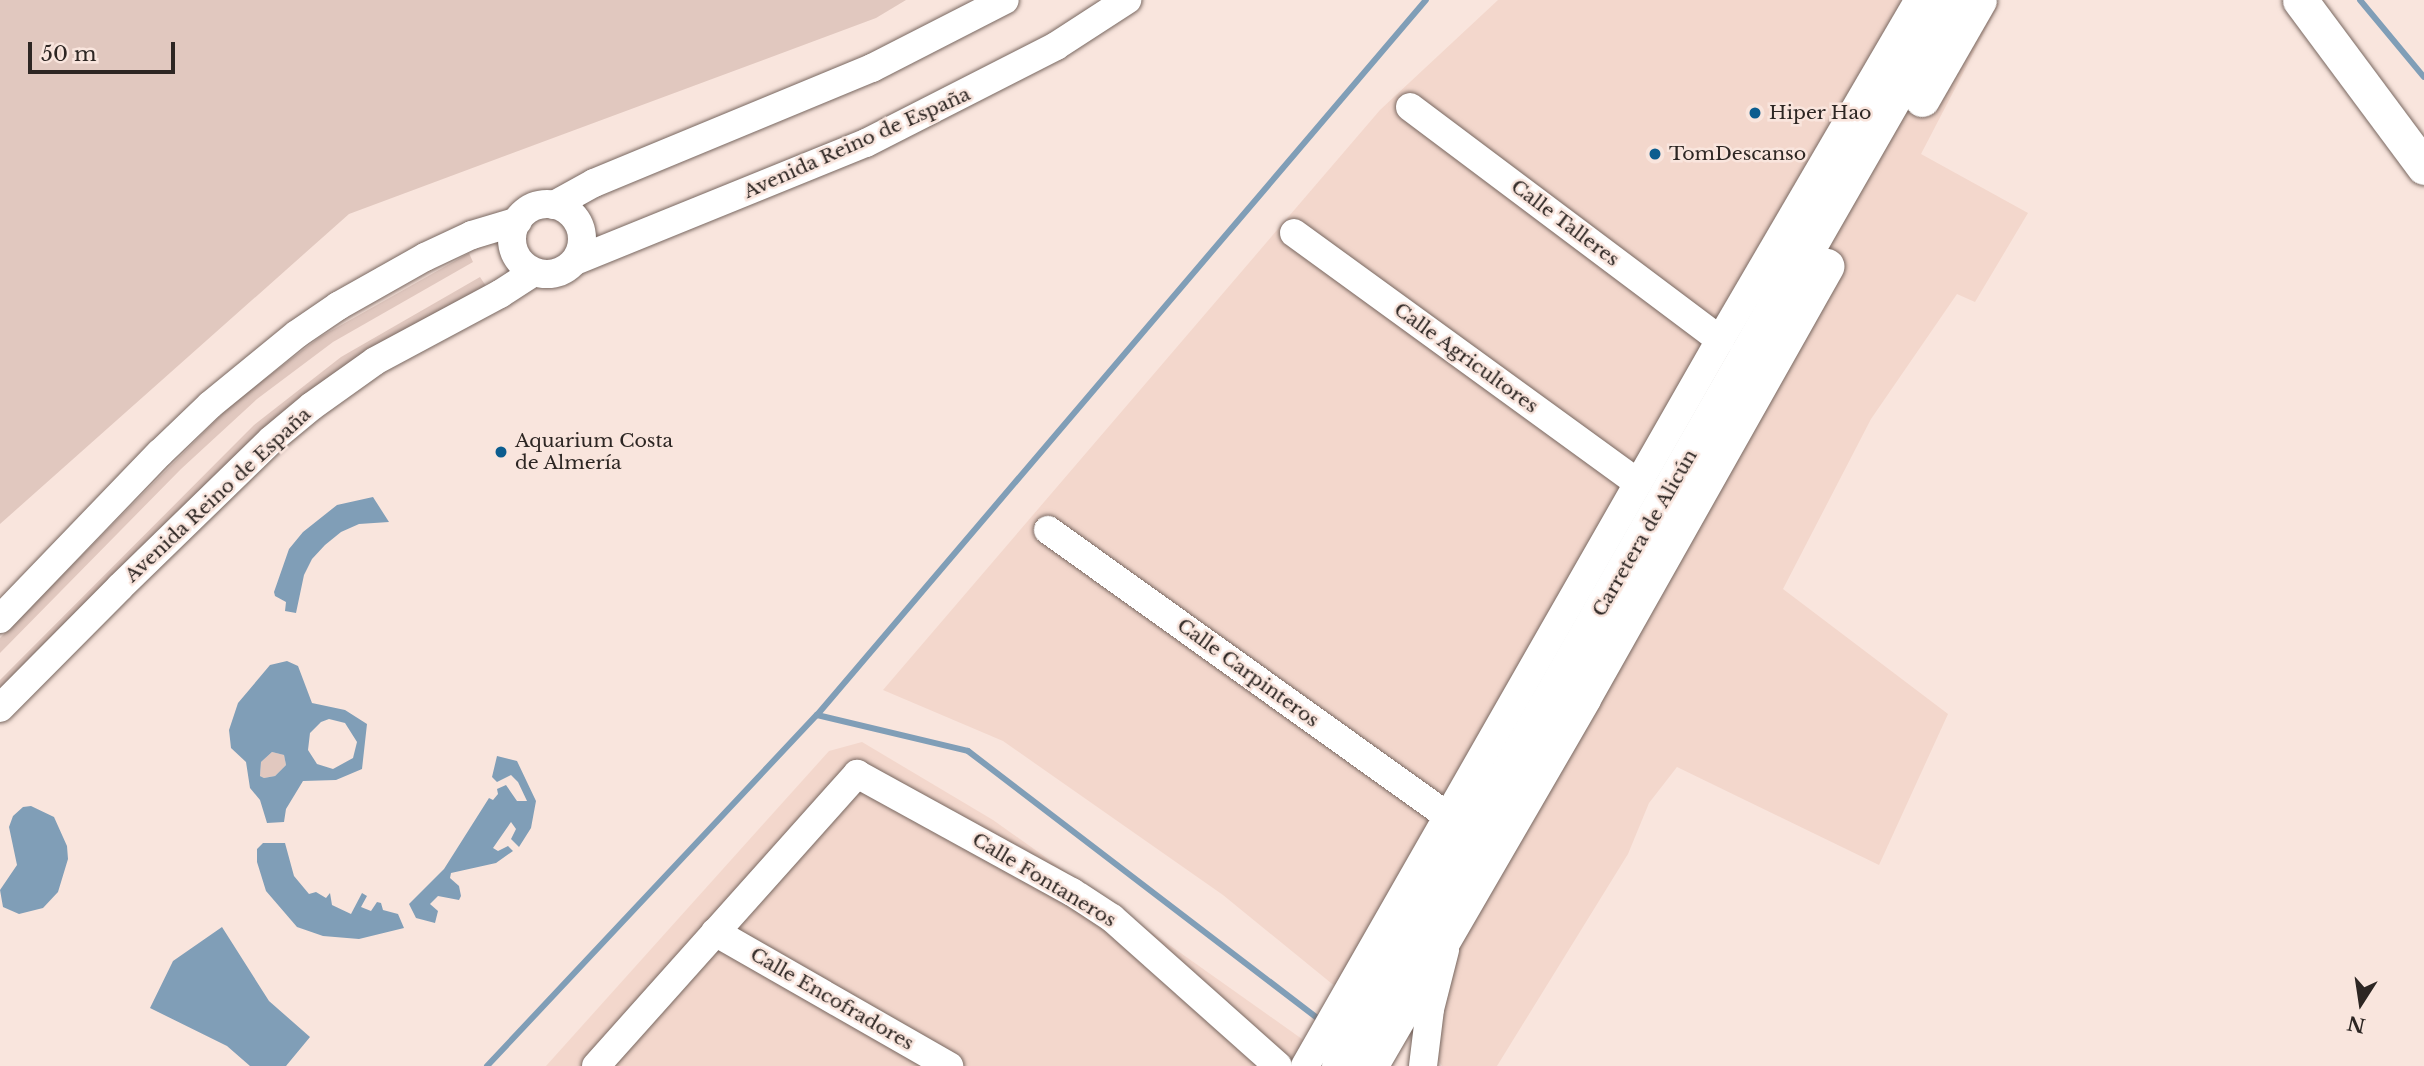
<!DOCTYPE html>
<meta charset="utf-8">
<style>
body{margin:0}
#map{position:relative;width:2424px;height:1066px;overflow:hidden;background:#f9e5dd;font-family:"Libre Baskerville",serif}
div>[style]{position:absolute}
.built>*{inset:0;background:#f3d7cc}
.green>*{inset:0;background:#e1c8bf}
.water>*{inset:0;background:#809eb7}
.stream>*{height:6px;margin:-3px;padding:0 3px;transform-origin:3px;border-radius:3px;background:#809eb7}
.roads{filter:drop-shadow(0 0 2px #786760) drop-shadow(0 0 2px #786760)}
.minor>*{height:28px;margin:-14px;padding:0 14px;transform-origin:14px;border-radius:14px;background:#fff}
.minor>.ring{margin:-14px;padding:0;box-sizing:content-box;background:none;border:28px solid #fff;border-radius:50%}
.major>*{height:35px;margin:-17.5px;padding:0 17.5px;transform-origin:17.5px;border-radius:17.5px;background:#fff}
.dots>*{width:19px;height:19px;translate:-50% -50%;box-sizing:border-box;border:4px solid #f9e5dd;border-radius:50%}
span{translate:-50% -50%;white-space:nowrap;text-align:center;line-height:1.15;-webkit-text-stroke:5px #f9e5dd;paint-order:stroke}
.poi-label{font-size:19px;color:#2d2623}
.left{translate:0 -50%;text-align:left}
.street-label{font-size:19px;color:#2d2623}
.north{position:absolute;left:2326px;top:968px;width:70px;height:70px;-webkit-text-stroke:5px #f9e5dd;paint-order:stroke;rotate:192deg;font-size:19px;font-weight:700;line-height:28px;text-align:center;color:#2d2623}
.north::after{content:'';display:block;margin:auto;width:24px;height:32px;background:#2d2623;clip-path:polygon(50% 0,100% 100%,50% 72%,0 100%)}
.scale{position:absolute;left:28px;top:42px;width:147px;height:32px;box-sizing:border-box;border:4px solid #2d2623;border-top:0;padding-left:9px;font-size:21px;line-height:24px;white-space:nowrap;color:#2d2623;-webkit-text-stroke:5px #f9e5dd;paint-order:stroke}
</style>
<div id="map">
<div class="built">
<i style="clip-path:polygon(1498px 0,1993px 0,1999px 4px,1921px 154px,2028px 213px,1975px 302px,1957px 294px,1871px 419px,1783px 589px,1948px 714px,1879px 865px,1677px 767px,1649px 803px,1628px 854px,1497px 1066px,1442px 1066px,1427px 1043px,1331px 983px,1223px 895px,1003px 741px,883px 690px,1380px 110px)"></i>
<i style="clip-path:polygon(862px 742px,993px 820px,1302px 1039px,1327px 1066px,546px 1066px,829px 751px)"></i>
</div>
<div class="green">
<i style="clip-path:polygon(0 0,906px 0,876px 18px,349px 214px,0 524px)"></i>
<i style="clip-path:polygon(469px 253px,473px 262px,333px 342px,257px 399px,181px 469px,0 653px,0 638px,232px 404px,320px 337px)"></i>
<i style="clip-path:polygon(480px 277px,486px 286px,354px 362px,0 695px,0 680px,254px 425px,341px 357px)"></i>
<i style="clip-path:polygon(272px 752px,284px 755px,286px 765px,275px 776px,264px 778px,260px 776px,261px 762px)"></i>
</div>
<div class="water">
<i style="clip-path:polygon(373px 497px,389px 522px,359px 524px,341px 532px,325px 545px,312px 559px,304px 575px,296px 613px,285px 611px,286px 602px,275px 596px,274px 592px,289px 549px,303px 532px,337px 505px)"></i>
<i style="clip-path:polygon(evenodd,287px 661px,298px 666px,312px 703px,345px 710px,367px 724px,362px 769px,336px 780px,303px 781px,286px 809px,284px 822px,267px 823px,260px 800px,250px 788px,246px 762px,231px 748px,229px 730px,238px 703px,270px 665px,287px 661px,329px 719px,345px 723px,357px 742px,353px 758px,333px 769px,317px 764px,308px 750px,310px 733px,321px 722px,329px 719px,287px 661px,272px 752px,284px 755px,286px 765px,275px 776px,264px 778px,260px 776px,261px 762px,272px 752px)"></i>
<i style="clip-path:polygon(497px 756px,517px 761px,536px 801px,531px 828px,519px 847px,511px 839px,516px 829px,511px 822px,493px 848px,498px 851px,508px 846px,513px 851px,496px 863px,451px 873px,450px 878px,459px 886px,461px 896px,459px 900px,438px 896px,430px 904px,438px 911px,435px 923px,416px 918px,409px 904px,444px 869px,489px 798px,493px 800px,498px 794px,497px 789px,506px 785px,517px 801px,527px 801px,518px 782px,511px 775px,497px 782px,492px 777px)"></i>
<i style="clip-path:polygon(31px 806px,54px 817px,67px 846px,68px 859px,58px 892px,43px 908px,19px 914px,3px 907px,0 890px,17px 865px,9px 827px,13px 816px,23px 807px)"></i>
<i style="clip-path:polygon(263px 843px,285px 843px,294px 876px,309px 894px,316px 892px,326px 898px,330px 893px,332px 905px,351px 914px,362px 893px,367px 896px,361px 907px,371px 911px,377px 902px,381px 903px,383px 910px,398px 914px,404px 928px,359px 939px,323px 936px,297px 927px,266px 891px,257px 862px,257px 849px)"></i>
<i style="clip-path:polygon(222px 927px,269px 1001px,310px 1037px,286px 1066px,250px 1066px,227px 1046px,150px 1008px,173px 961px)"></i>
</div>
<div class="stream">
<i style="left:2360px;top:0;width:100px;rotate:50.3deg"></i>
<i style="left:817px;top:715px;width:155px;rotate:13.4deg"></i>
<i style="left:968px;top:751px;width:447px;rotate:37.4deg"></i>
<i style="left:487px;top:1066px;width:482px;rotate:-46.8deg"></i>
<i style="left:817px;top:715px;width:939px;rotate:-49.58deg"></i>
</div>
<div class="roads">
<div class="minor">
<i style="left:1410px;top:107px;width:388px;rotate:36.9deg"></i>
<i class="ring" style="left:512px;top:204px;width:42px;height:42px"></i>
<i style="left:554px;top:205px;width:46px;rotate:-28.8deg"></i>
<i style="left:594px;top:183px;width:301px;rotate:-22.5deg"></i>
<i style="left:872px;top:68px;width:149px;rotate:-27.1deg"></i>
<i style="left:1294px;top:233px;width:425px;rotate:36deg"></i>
<i style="left:575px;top:261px;width:314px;rotate:-22.1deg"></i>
<i style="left:866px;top:143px;width:213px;rotate:-27deg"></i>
<i style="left:1056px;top:46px;width:85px;rotate:-32.9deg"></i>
<i style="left:1048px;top:530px;width:492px;rotate:35.6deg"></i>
<i style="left:0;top:619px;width:231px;rotate:-46.1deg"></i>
<i style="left:160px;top:453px;width:69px;rotate:-43.8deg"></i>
<i style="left:210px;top:405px;width:112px;rotate:-39.2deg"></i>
<i style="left:297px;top:334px;width:50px;rotate:-34.3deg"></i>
<i style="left:338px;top:306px;width:100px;rotate:-29.4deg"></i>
<i style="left:425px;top:257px;width:52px;rotate:-25.1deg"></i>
<i style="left:472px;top:235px;width:48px;rotate:-16.9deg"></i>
<i style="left:0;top:708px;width:170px;rotate:-45.2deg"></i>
<i style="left:120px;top:587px;width:211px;rotate:-44.2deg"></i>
<i style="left:271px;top:440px;width:53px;rotate:-39.7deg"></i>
<i style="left:312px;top:406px;width:77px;rotate:-35.5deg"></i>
<i style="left:375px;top:361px;width:142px;rotate:-28.2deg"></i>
<i style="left:500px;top:294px;width:40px;rotate:-32.9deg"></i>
<i style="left:715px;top:932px;width:270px;rotate:29.8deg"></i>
<i style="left:596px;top:1066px;width:392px;rotate:-48.2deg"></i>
<i style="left:857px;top:774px;width:245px;rotate:28.8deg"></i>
<i style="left:1072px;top:892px;width:48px;rotate:33deg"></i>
<i style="left:1112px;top:918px;width:222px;rotate:41.7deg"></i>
<i style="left:1305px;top:1066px;width:836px;rotate:-60.25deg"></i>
<i style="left:1720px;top:340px;width:394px;rotate:-59.7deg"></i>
<i style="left:1423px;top:1066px;width:57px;rotate:-83deg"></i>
<i style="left:1430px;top:1009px;width:61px;rotate:-75.7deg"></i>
</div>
<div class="major">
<i style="left:2300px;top:0;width:208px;rotate:53.4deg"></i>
<i style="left:1922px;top:99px;width:114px;rotate:-60.1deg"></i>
<i style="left:1339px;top:1066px;width:1229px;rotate:-60.18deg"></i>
<i style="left:1370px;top:1066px;width:425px;rotate:-59.9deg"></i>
<i style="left:1583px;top:698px;width:496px;rotate:-60.6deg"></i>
</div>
</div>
<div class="dots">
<i style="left:1755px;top:113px;background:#0c5d8f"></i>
<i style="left:1655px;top:154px;background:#0c5d8f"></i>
<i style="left:501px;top:452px;background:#0c5d8f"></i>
</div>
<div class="poi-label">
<span class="left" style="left:1769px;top:113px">Hiper Hao</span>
<span class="left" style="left:1669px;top:154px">TomDescanso</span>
<span class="left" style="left:515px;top:452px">Aquarium Costa<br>de Almería</span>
</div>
<div class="street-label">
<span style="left:857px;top:143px;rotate:-24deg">Avenida Reino de España</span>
<span style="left:1565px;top:223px;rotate:37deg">Calle Talleres</span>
<span style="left:1466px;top:358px;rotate:36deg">Calle Agricultores</span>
<span style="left:218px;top:495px;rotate:-43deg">Avenida Reino de España</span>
<span style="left:1645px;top:533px;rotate:-60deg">Carretera de Alicún</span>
<span style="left:1248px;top:673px;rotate:36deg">Calle Carpinteros</span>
<span style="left:1044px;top:880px;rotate:31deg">Calle Fontaneros</span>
<span style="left:832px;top:999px;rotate:30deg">Calle Encofradores</span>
</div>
<div class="north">N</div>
<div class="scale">50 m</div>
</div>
